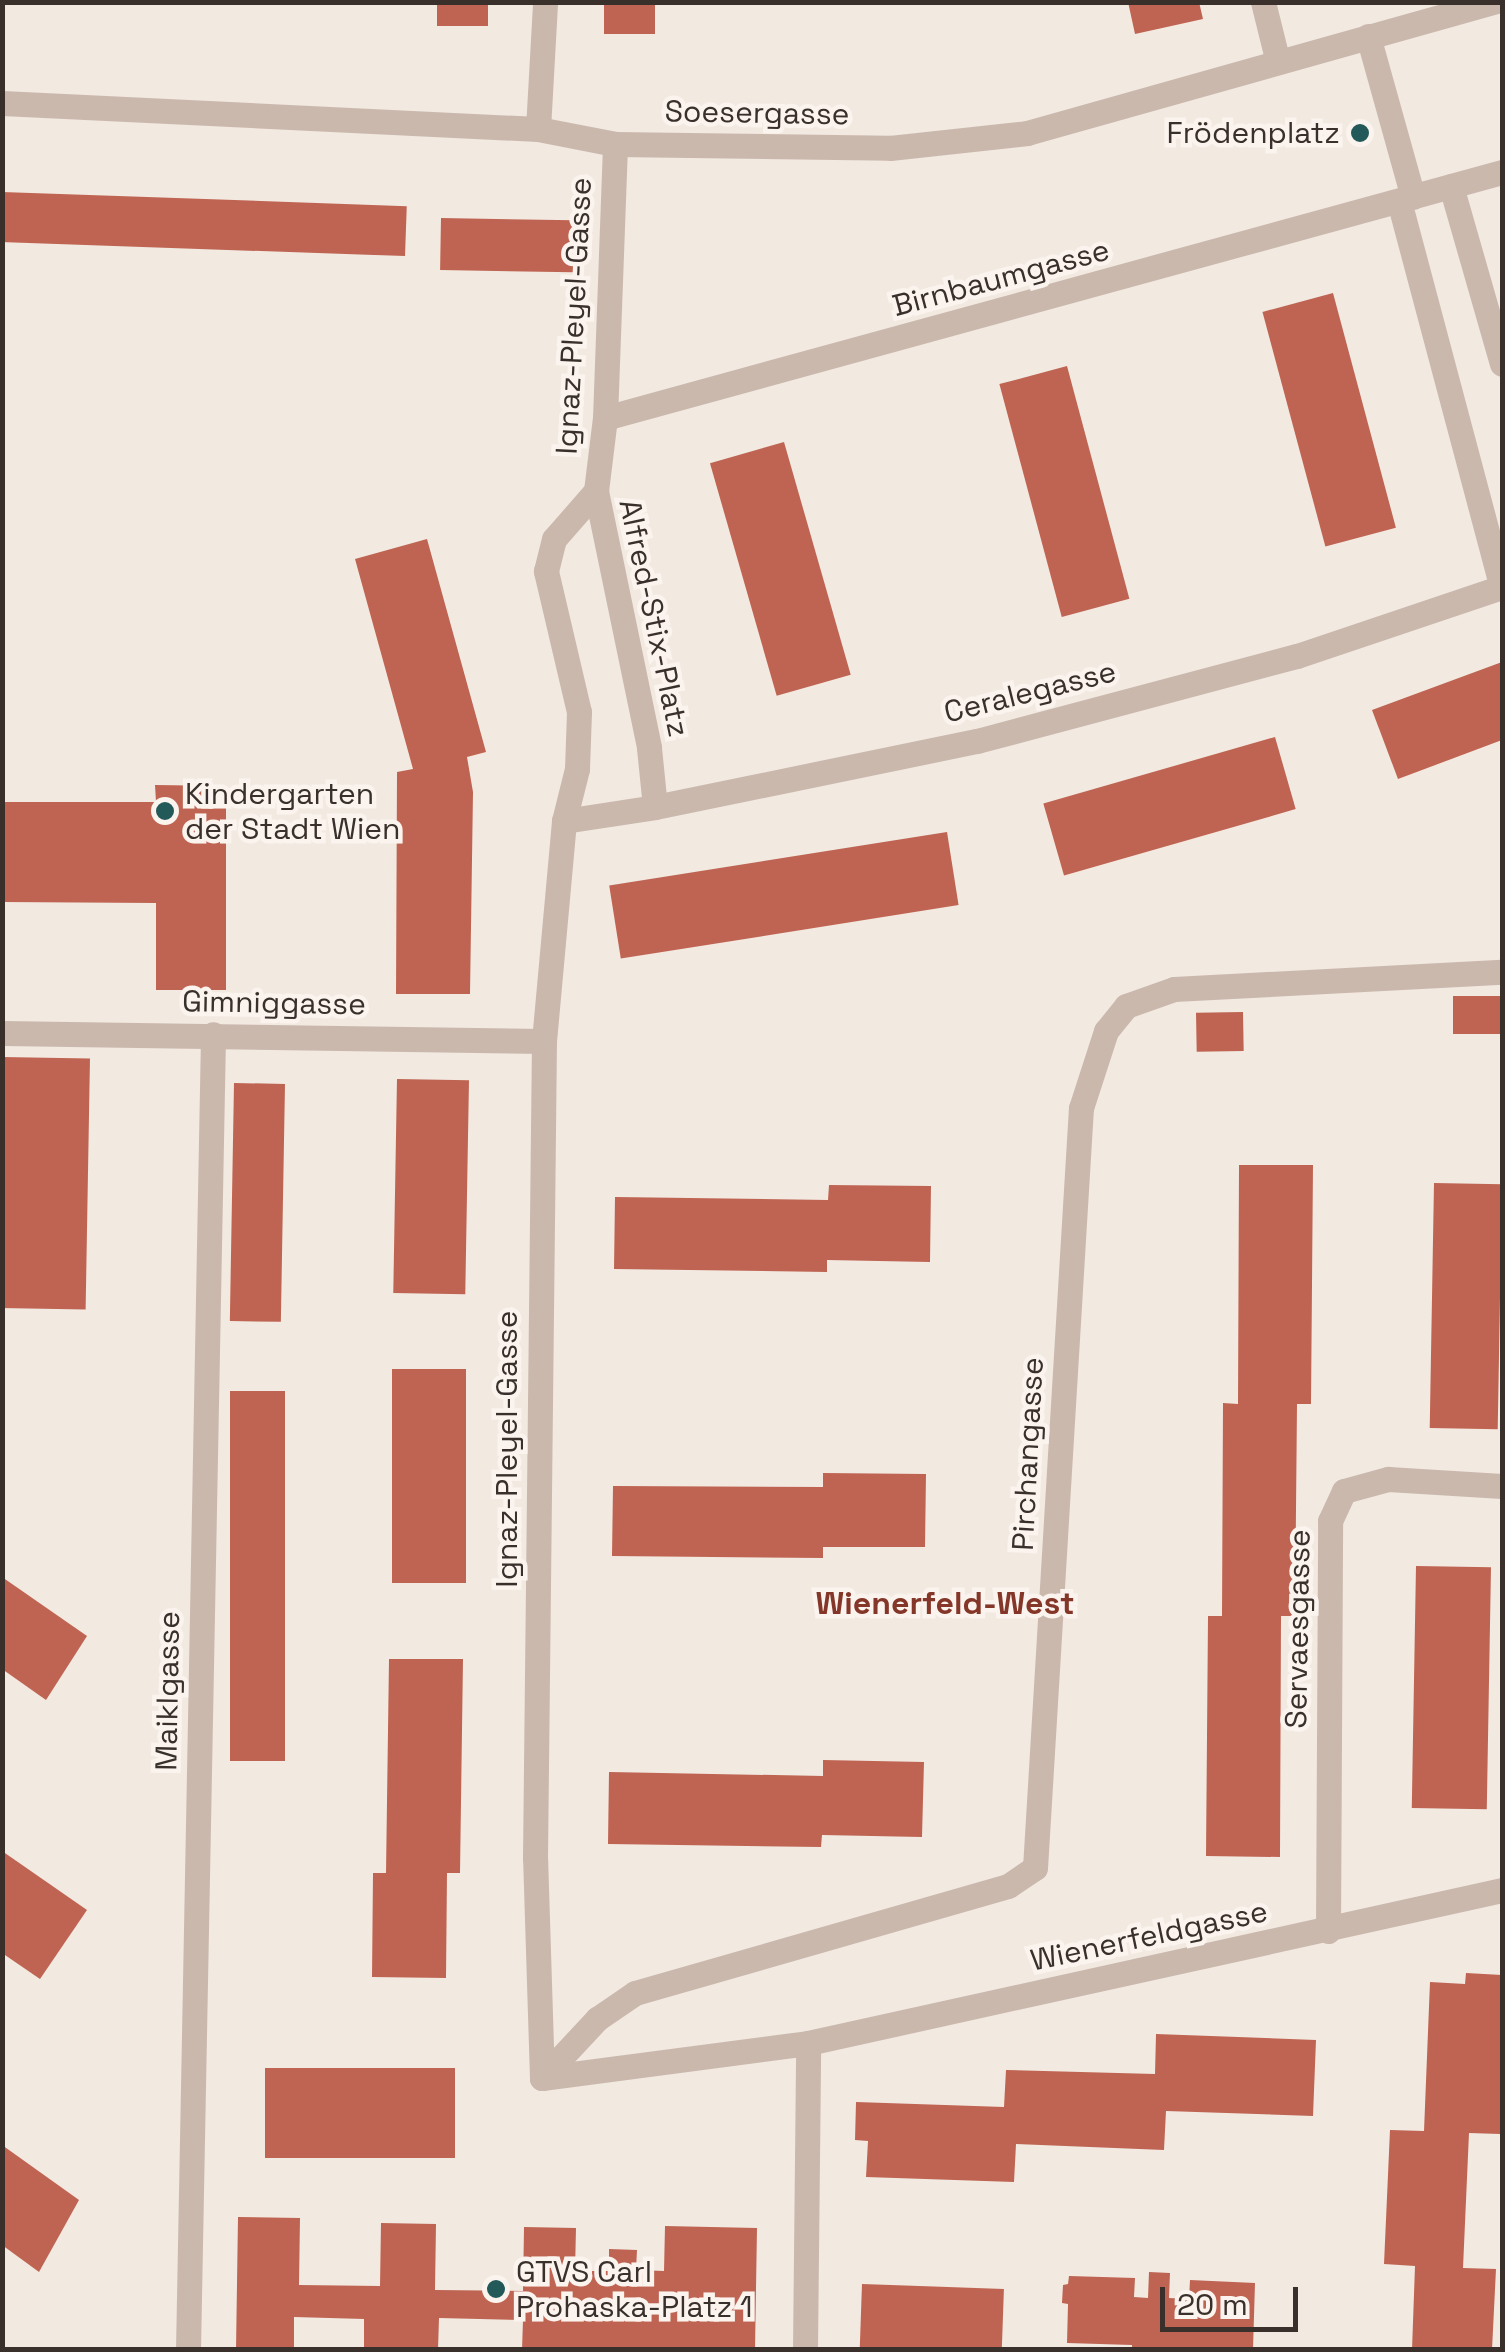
<!DOCTYPE html>
<meta charset="utf-8">
<style>
body{margin:0}
#map{position:relative;width:1505px;height:2352px;overflow:hidden;background:#f2e9e1;font-family:"Space Grotesk",sans-serif}
div>[style]{position:absolute}
.building>*{inset:0;background:#bf6452;transform-origin:0 0}
.minor>*{height:25px;margin:-12.5px;padding:0 12.5px;transform-origin:12.5px;border-radius:12.5px;background:#cab8ad}
.dots>*{width:28px;height:28px;translate:-50% -50%;box-sizing:border-box;border:5px solid #faf3ee;border-radius:50%}
span{translate:-50% -50%;white-space:nowrap;text-align:center;line-height:1.15;-webkit-text-stroke:9px #faf3ee;paint-order:stroke}
.street-label{font-size:30px;color:#392f2b}
.poi-label{font-size:30px;color:#392f2b}
.right{translate:-100% -50%;text-align:right}
.left{translate:0 -50%;text-align:left}
.neighbourhood-label{font-size:32px;color:#843729;font-weight:700}
.frame{position:absolute;inset:0;border:5px solid #392f2b;pointer-events:none}
.scale{position:absolute;left:1160px;top:2287px;width:138px;height:45px;box-sizing:border-box;border:5px solid #392f2b;border-top:0;padding-left:12px;font-size:30px;line-height:35px;white-space:nowrap;color:#392f2b;-webkit-text-stroke:8px #faf3ee;paint-order:stroke}
</style>
<div id="map">
<div class="building">
<i style="left:437px;top:2px;width:51px;height:24px"></i>
<i style="left:604px;top:2px;width:51px;height:32px"></i>
<i style="clip-path:polygon(1128px 2px,1199px 2px,1203px 19px,1135px 34px)"></i>
<i style="left:2px;top:192px;width:405px;height:50px;rotate:2deg"></i>
<i style="left:441px;top:218px;width:133px;height:52px;rotate:1deg"></i>
<i style="left:1333px;top:293px;width:243px;height:73px;rotate:75deg"></i>
<i style="left:1067px;top:366px;width:241px;height:70px;rotate:75deg"></i>
<i style="left:784px;top:442px;width:242px;height:77px;rotate:74deg"></i>
<i style="clip-path:polygon(427px 539px,486px 752px,467px 757px,473px 792px,470px 994px,396px 994px,397px 772px,413px 769px,355px 559px)"></i>
<i style="clip-path:polygon(1502px 662px,1502px 740px,1398px 779px,1372px 710px)"></i>
<i style="left:1275px;top:737px;width:75px;height:241px;rotate:74deg"></i>
<i style="clip-path:polygon(155px 785px,226px 786px,226px 990px,156px 990px,156px 903px,2px 902px,2px 802px,156px 802px)"></i>
<i style="left:947px;top:832px;width:74px;height:342px;rotate:81deg"></i>
<i style="left:1502px;top:996px;width:38px;height:49px;rotate:90deg"></i>
<i style="left:1243px;top:1012px;width:39px;height:47px;rotate:89deg"></i>
<i style="left:2px;top:1057px;width:88px;height:251px;rotate:1deg"></i>
<i style="left:397px;top:1079px;width:72px;height:214px;rotate:1deg"></i>
<i style="left:234px;top:1083px;width:51px;height:238px;rotate:1deg"></i>
<i style="clip-path:polygon(1239px 1165px,1313px 1165px,1311px 1404px,1297px 1404px,1295px 1616px,1281px 1616px,1280px 1857px,1206px 1856px,1208px 1616px,1222px 1616px,1223px 1403px,1238px 1404px)"></i>
<i style="left:1434px;top:1183px;width:68px;height:245px;rotate:1deg"></i>
<i style="clip-path:polygon(829px 1185px,931px 1186px,930px 1262px,827px 1260px,827px 1272px,614px 1269px,615px 1197px,828px 1200px)"></i>
<i style="left:392px;top:1369px;width:74px;height:214px"></i>
<i style="left:230px;top:1391px;width:55px;height:370px"></i>
<i style="clip-path:polygon(823px 1473px,926px 1474px,925px 1547px,823px 1547px,823px 1558px,612px 1556px,613px 1486px,823px 1487px)"></i>
<i style="left:1416px;top:1566px;width:75px;height:242px;rotate:1deg"></i>
<i style="clip-path:polygon(2px 1577px,87px 1636px,46px 1700px,2px 1669px)"></i>
<i style="clip-path:polygon(389px 1659px,463px 1659px,460px 1873px,447px 1873px,446px 1978px,372px 1977px,373px 1873px,386px 1873px)"></i>
<i style="clip-path:polygon(823px 1760px,924px 1762px,922px 1837px,822px 1835px,821px 1847px,608px 1844px,609px 1772px,823px 1776px)"></i>
<i style="clip-path:polygon(2px 1851px,87px 1910px,40px 1979px,2px 1953px)"></i>
<i style="clip-path:polygon(1466px 1973px,1502px 1975px,1500px 2134px,1469px 2133px,1463px 2268px,1496px 2269px,1492px 2350px,1412px 2350px,1415px 2266px,1384px 2264px,1390px 2130px,1424px 2131px,1430px 1982px,1465px 1984px)"></i>
<i style="clip-path:polygon(1156px 2034px,1316px 2040px,1313px 2116px,1166px 2111px,1164px 2150px,1016px 2144px,1014px 2182px,866px 2177px,868px 2141px,855px 2140px,856px 2102px,1004px 2107px,1006px 2070px,1155px 2074px)"></i>
<i style="left:265px;top:2068px;width:190px;height:90px"></i>
<i style="clip-path:polygon(2px 2145px,79px 2200px,39px 2272px,2px 2245px)"></i>
<i style="clip-path:polygon(238px 2217px,300px 2218px,299px 2285px,380px 2286px,381px 2223px,436px 2224px,435px 2290px,523px 2291px,524px 2227px,576px 2228px,575px 2271px,609px 2271px,609px 2249px,637px 2250px,636px 2270px,664px 2271px,665px 2226px,757px 2228px,755px 2350px,522px 2350px,523px 2320px,439px 2318px,438px 2350px,364px 2350px,364px 2319px,294px 2317px,294px 2350px,236px 2350px)"></i>
<i style="clip-path:polygon(1149px 2272px,1170px 2273px,1169px 2298px,1189px 2299px,1190px 2280px,1255px 2283px,1253px 2350px,1132px 2350px,1132px 2345px,1067px 2343px,1068px 2304px,1062px 2303px,1063px 2285px,1068px 2284px,1069px 2276px,1135px 2278px,1134px 2297px,1148px 2298px)"></i>
<i style="left:862px;top:2284px;width:142px;height:66px;rotate:2deg"></i>
</div>
<div class="minor">
<i style="left:1263px;top:2px;width:62px;rotate:76deg"></i>
<i style="left:1368px;top:36px;width:167px;rotate:74.4deg"></i>
<i style="left:2px;top:103px;width:537px;rotate:2.78deg"></i>
<i style="left:538px;top:129px;width:78px;rotate:11deg"></i>
<i style="left:615px;top:144px;width:275px;rotate:0.8deg"></i>
<i style="left:890px;top:148px;width:138px;rotate:-6.2deg"></i>
<i style="left:1027px;top:133px;width:485px;rotate:-15.7deg"></i>
<i style="left:538px;top:129px;width:127px;rotate:-86.8deg"></i>
<i style="left:1451px;top:186px;width:185px;rotate:74deg"></i>
<i style="left:1399px;top:201px;width:400px;rotate:75.1deg"></i>
<i style="left:605px;top:418px;width:930px;rotate:-15.34deg"></i>
<i style="left:596px;top:491px;width:74px;rotate:-83deg"></i>
<i style="left:605px;top:418px;width:274px;rotate:-87.9deg"></i>
<i style="left:564px;top:821px;width:92px;rotate:-8.7deg"></i>
<i style="left:655px;top:807px;width:329px;rotate:-11.6deg"></i>
<i style="left:977px;top:741px;width:331px;rotate:-14.9deg"></i>
<i style="left:1297px;top:656px;width:216px;rotate:-18.6deg"></i>
<i style="left:2px;top:1033px;width:542px;rotate:0.85deg"></i>
<i style="left:1328px;top:1931px;width:410px;rotate:-89.7deg"></i>
<i style="left:1330px;top:1521px;width:33px;rotate:-65deg"></i>
<i style="left:1344px;top:1491px;width:46px;rotate:-15.3deg"></i>
<i style="left:1388px;top:1479px;width:114px;rotate:3.5deg"></i>
<i style="left:542px;top:2078px;width:220px;rotate:-91.8deg"></i>
<i style="left:535px;top:1858px;width:817px;rotate:-89.37deg"></i>
<i style="left:544px;top:1041px;width:221px;rotate:-84.8deg"></i>
<i style="left:564px;top:821px;width:54px;rotate:-76deg"></i>
<i style="left:577px;top:769px;width:57px;rotate:-88deg"></i>
<i style="left:579px;top:712px;width:145px;rotate:-103.2deg"></i>
<i style="left:546px;top:571px;width:33px;rotate:-76deg"></i>
<i style="left:554px;top:539px;width:64px;rotate:-48.8deg"></i>
<i style="left:596px;top:491px;width:262px;rotate:78.3deg"></i>
<i style="left:649px;top:748px;width:59px;rotate:84.2deg"></i>
<i style="left:542px;top:2078px;width:81px;rotate:-47deg"></i>
<i style="left:597px;top:2019px;width:46px;rotate:-34.4deg"></i>
<i style="left:635px;top:1993px;width:388px;rotate:-16deg"></i>
<i style="left:1008px;top:1886px;width:32px;rotate:-34deg"></i>
<i style="left:1035px;top:1868px;width:761px;rotate:-86.54deg"></i>
<i style="left:1081px;top:1108px;width:81px;rotate:-72deg"></i>
<i style="left:1106px;top:1031px;width:32px;rotate:-51deg"></i>
<i style="left:1126px;top:1006px;width:51px;rotate:-19.5deg"></i>
<i style="left:1174px;top:989px;width:328px;rotate:-3deg"></i>
<i style="left:542px;top:2078px;width:268px;rotate:-7.5deg"></i>
<i style="left:808px;top:2043px;width:711px;rotate:-12.43deg"></i>
<i style="left:188px;top:2350px;width:1316px;rotate:-88.91deg"></i>
<i style="left:805px;top:2350px;width:307px;rotate:-89.4deg"></i>
</div>
<div class="dots">
<i style="left:1360px;top:133px;background:#235958"></i>
<i style="left:165px;top:811px;background:#235958"></i>
<i style="left:496px;top:2289px;background:#235958"></i>
</div>
<div class="street-label">
<span style="left:757px;top:113px;rotate:1deg">Soesergasse</span>
<span style="left:1001px;top:278px;rotate:-15deg">Birnbaumgasse</span>
<span style="left:574px;top:316px;rotate:-87deg">Ignaz-Pleyel-Gasse</span>
<span style="left:654px;top:618px;rotate:78deg">Alfred-Stix-Platz</span>
<span style="left:1030px;top:692px;rotate:-14deg">Ceralegasse</span>
<span style="left:274px;top:1003px;rotate:1deg">Gimniggasse</span>
<span style="left:507px;top:1449px;rotate:-90deg">Ignaz-Pleyel-Gasse</span>
<span style="left:1028px;top:1454px;rotate:-87deg">Pirchangasse</span>
<span style="left:1298px;top:1629px;rotate:-89deg">Servaesgasse</span>
<span style="left:168px;top:1691px;rotate:-89deg">Maiklgasse</span>
<span style="left:1149px;top:1936px;rotate:-12deg">Wienerfeldgasse</span>
</div>
<div class="poi-label">
<span class="right" style="left:1340px;top:133px">Frödenplatz</span>
<span class="left" style="left:185px;top:811px">Kindergarten<br>der Stadt Wien</span>
<span class="left" style="left:516px;top:2289px">GTVS Carl<br>Prohaska-Platz 1</span>
</div>
<div class="neighbourhood-label">
<span style="left:945px;top:1603px">Wienerfeld-West</span>
</div>
<div class="frame"></div>
<div class="scale">20 m</div>
</div>
